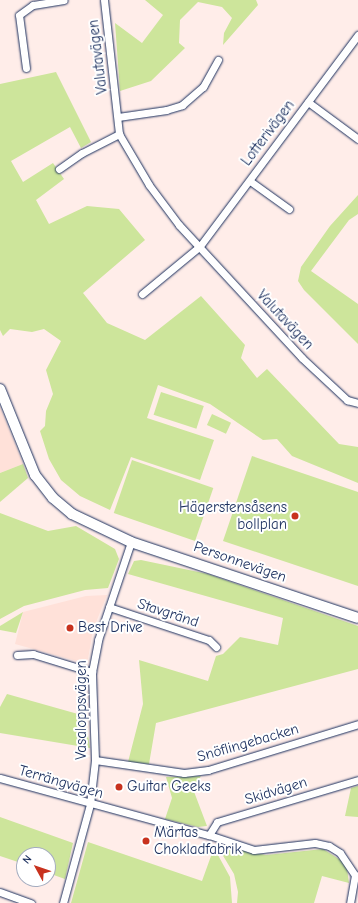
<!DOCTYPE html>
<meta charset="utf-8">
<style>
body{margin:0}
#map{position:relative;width:358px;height:903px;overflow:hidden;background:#ffede9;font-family:"Comic Neue",sans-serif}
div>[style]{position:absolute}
.built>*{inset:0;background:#ffe1d9}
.green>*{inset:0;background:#cde59b;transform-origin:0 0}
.roads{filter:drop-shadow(0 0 1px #1b2f5e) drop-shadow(0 0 1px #1b2f5e)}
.street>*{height:7px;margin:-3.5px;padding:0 3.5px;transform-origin:3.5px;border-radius:3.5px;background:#fff}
.secondary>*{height:10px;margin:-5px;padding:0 5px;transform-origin:5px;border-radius:5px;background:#fff}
.dots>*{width:11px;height:11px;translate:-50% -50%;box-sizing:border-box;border:2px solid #fff;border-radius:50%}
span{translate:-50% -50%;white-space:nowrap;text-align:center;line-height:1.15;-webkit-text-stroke:4px #fff;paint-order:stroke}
.street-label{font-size:15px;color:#1b2f5e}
.poi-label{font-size:15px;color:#1b2f5e}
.right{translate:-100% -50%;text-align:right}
.left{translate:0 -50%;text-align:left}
.north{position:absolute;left:16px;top:847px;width:40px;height:40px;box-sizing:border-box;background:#fff;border:1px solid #a4acbf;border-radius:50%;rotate:310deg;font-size:11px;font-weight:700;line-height:16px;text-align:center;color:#1b2f5e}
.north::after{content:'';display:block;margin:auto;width:14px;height:18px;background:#c8321e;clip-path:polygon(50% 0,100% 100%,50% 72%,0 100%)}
</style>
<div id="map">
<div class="built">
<i style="clip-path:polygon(0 407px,23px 464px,0 473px)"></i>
<i style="clip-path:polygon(107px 595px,93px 630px,88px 659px,84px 663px,15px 644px,23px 612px,86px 596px)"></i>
</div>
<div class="green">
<i style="clip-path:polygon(145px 0,256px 0,258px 5px,223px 45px,224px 33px,232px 18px,222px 7px,198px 2px,180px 20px,179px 43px,185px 48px,151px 81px,120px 91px,115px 23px,142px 43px,163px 15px)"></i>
<i style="clip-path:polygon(56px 72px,91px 142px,81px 148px,70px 127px,11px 161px,23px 182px,53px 163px,64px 179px,36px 200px,49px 224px,87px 206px,119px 209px,145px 240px,83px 293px,107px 323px,145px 340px,201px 296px,245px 345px,241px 358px,257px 378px,267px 369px,339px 444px,358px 447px,358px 483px,292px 456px,277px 439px,263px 440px,210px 404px,158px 385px,147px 418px,214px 440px,200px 480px,131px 457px,110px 510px,80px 496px,61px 480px,49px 459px,40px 431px,45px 426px,46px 411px,53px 394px,46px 370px,61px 341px,44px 329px,32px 332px,10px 329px,3px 336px,0 330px,0 84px)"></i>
<i style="clip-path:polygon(358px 195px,358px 214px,349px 220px,311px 271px,358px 304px,358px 344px,304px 290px,298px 281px,301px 267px,330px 226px)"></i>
<i style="left:161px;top:392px;width:45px;height:24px;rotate:18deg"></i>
<i style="left:212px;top:414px;width:21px;height:12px;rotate:25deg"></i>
<i style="clip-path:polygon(252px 456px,358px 492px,358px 586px,223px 541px)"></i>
<i style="left:132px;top:460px;width:86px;height:56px;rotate:19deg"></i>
<i style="clip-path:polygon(23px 464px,28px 478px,0 502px,0 473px)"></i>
<i style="clip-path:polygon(0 513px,48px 531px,76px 526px,115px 549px,119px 559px,108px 588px,85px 590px,24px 606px,0 619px)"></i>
<i style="clip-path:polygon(141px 560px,208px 574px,358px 626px,358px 669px,156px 723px,149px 764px,128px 762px,143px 704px,139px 660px,208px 681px,216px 656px,223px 654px,240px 637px,278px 645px,283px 618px,128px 574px,134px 561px)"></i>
<i style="clip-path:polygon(23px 612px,16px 633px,0 630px,0 626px)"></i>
<i style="clip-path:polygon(7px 694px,85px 716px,90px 748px,0 733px,0 707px)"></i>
<i style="clip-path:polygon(201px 776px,193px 789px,207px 826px,198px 827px,165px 819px,172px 798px,166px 777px)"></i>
<i style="clip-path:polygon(358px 786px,358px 817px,345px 816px,351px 788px)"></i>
<i style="clip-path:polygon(0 817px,73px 843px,65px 879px,48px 873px,48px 855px,24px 855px,24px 864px,0 856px)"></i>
<i style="clip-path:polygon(88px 842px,202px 881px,211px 856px,210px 845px,213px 846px,230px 877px,232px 903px,71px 903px)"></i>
<i style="clip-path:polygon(223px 846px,266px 855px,323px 849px,342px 861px,347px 869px,349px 883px,322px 876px,314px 903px,237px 903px,238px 892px,234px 874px,222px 854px)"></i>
</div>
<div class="roads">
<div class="street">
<i style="left:104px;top:0;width:135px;rotate:83.6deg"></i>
<i style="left:119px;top:134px;width:59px;rotate:59.5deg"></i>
<i style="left:149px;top:185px;width:50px;rotate:53.1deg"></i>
<i style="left:179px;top:225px;width:181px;rotate:47.2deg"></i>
<i style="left:302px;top:358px;width:62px;rotate:43deg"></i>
<i style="left:347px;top:400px;width:11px;rotate:15deg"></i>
<i style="left:26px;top:68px;width:53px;rotate:-97.5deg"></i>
<i style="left:19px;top:15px;width:17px;rotate:-36deg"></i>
<i style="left:33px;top:5px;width:31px;rotate:-9deg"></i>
<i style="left:308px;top:102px;width:62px;rotate:36.5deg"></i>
<i style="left:118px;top:117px;width:49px;rotate:-8.3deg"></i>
<i style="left:166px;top:110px;width:17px;rotate:-17deg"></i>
<i style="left:182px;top:105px;width:28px;rotate:-41deg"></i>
<i style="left:203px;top:87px;width:31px;rotate:-61deg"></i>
<i style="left:59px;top:169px;width:28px;rotate:-35deg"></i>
<i style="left:82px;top:153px;width:42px;rotate:-27.2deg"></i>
<i style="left:250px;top:181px;width:48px;rotate:35.7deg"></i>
<i style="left:142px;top:294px;width:75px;rotate:-39.6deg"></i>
<i style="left:200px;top:246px;width:264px;rotate:-53.2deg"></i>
<i style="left:109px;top:607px;width:105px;rotate:18.3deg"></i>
<i style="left:209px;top:640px;width:10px;rotate:45deg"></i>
<i style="left:17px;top:655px;width:16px;rotate:-4deg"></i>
<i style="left:33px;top:654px;width:62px;rotate:17deg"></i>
<i style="left:95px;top:760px;width:90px;rotate:8.3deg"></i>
<i style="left:184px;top:773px;width:24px;rotate:-7deg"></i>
<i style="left:208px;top:770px;width:157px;rotate:-17deg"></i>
<i style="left:0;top:778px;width:217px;rotate:15.3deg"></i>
<i style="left:209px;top:835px;width:47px;rotate:18.4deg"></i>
<i style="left:254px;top:850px;width:61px;rotate:-6.5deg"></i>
<i style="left:315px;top:843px;width:14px;rotate:12deg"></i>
<i style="left:329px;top:846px;width:13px;rotate:32deg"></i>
<i style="left:340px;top:853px;width:27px;rotate:56deg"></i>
<i style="left:355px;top:875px;width:28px;rotate:100deg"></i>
<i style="left:209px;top:835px;width:15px;rotate:-58deg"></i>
<i style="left:217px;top:822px;width:147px;rotate:-16.6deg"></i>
<i style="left:0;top:892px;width:33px;rotate:20deg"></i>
<i style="left:63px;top:903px;width:103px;rotate:-74.7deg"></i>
<i style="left:90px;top:804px;width:44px;rotate:-83.5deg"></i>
<i style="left:95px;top:760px;width:88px;rotate:-92deg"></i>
<i style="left:92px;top:672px;width:33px;rotate:-79deg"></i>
<i style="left:98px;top:640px;width:103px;rotate:-71.4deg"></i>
</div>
<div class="secondary">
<i style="left:0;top:389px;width:93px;rotate:67.9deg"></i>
<i style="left:35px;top:475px;width:29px;rotate:52deg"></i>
<i style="left:53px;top:498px;width:25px;rotate:40deg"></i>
<i style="left:72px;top:514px;width:65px;rotate:25.4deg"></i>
<i style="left:131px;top:542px;width:239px;rotate:18.5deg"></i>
</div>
</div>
<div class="dots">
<i style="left:295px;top:516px;background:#c8321e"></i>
<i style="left:70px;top:628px;background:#c8321e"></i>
<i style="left:119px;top:787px;background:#c8321e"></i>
<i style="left:146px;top:841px;background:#c8321e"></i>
</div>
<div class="street-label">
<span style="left:98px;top:57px;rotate:-97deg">Valutavägen</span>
<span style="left:268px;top:133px;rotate:-53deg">Lotterivägen</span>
<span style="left:285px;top:320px;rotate:47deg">Valutavägen</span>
<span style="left:240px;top:562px;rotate:19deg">Personnevägen</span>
<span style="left:168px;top:613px;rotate:18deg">Stavgränd</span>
<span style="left:82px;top:710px;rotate:-90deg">Vasaloppsvägen</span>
<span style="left:248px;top:743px;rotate:-16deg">Snöflingebacken</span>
<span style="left:61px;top:782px;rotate:16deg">Terrängvägen</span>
<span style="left:276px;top:791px;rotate:-17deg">Skidvägen</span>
</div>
<div class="poi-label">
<span class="right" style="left:287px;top:516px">Hägerstensåsens<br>bollplan</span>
<span class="left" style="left:78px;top:628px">Best Drive</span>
<span class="left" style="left:127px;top:787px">Guitar Geeks</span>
<span class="left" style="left:154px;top:841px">Märtas<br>Chokladfabrik</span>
</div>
<div class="north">N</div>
</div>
